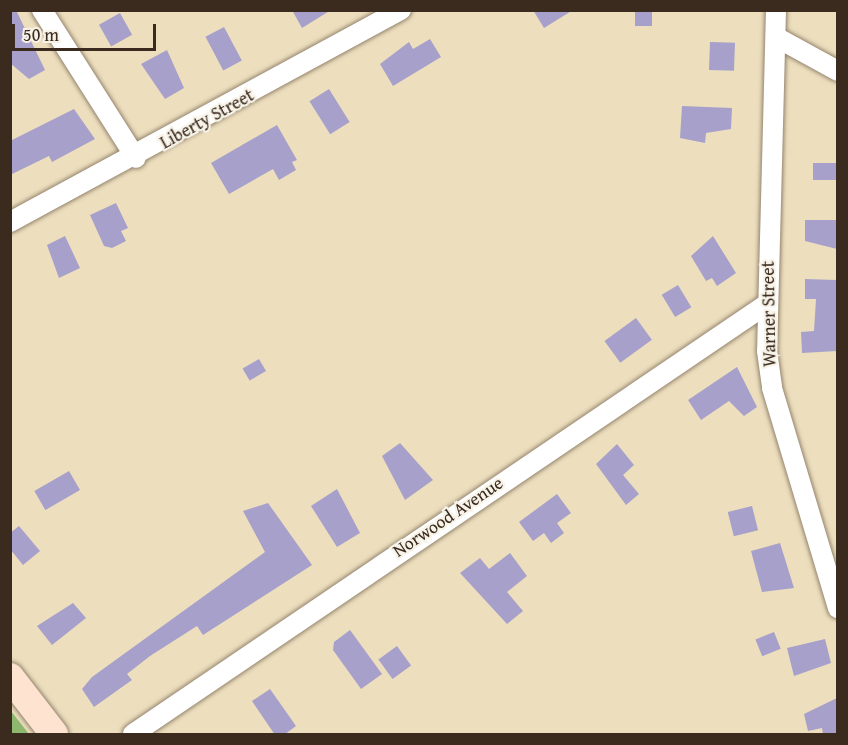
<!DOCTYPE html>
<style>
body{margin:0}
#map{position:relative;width:848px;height:745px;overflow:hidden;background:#eddfbe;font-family:"Gentium Book Plus",serif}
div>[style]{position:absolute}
.forest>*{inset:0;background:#8eb86f}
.building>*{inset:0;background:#a6a0ca;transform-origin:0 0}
.roads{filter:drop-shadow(0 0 2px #94846e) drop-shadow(0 0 2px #94846e)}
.street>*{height:20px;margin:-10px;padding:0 10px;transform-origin:10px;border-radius:10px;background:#fff}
.secondary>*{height:28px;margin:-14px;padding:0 14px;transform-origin:14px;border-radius:14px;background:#fee3d1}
span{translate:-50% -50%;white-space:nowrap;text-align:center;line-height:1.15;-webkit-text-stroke:4.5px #f7f3e8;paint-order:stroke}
.street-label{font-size:18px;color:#3b2a1e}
.frame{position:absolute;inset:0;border:12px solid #3b2a1e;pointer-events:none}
.scale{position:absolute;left:12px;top:24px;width:144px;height:27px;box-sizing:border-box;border:3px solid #3b2a1e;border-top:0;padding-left:8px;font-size:18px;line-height:21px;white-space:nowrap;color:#3b2a1e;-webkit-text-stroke:4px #f7f3e8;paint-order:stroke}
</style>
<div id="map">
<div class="forest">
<i style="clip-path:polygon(11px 711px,29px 734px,11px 734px)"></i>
</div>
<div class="building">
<i style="clip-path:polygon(10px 10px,16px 10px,45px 70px,29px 79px,10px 63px)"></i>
<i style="clip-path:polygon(292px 10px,331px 10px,302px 28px)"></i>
<i style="clip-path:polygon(533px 10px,573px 10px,544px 28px)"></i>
<i style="left:635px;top:10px;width:17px;height:16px"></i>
<i style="left:120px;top:13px;width:25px;height:24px;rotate:61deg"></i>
<i style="left:224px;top:27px;width:38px;height:21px;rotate:62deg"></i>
<i style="clip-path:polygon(430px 39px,441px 57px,393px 86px,380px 64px,409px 42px,413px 49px)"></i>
<i style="left:710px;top:42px;width:25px;height:28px;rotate:2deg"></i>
<i style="clip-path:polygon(167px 50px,184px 88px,165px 99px,141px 64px)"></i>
<i style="left:329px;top:89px;width:39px;height:23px;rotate:58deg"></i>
<i style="clip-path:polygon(682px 106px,732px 108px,731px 129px,706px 133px,705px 143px,680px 138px)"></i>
<i style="clip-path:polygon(74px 109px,95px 139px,52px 162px,49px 156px,10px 175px,10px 141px)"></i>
<i style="clip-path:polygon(277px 125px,297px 160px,292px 162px,296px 170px,279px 180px,273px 169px,229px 194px,211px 163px)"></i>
<i style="left:813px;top:163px;width:24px;height:17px"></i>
<i style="clip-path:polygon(116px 203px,128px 228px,121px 231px,126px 241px,112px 248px,104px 246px,90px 215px)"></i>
<i style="clip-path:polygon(805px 220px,837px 220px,837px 249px,805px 241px)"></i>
<i style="clip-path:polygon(65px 236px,80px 268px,59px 278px,47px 245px)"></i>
<i style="clip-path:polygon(713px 236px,736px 273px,717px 286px,712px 278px,706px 281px,691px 256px)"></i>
<i style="clip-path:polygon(805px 279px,837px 280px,837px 351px,802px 353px,801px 332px,814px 331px,816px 299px,805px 299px)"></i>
<i style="left:678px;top:285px;width:26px;height:19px;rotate:59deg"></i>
<i style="left:636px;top:318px;width:27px;height:39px;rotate:54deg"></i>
<i style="left:259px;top:359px;width:14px;height:19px;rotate:60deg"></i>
<i style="clip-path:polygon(737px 367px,757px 407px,744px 416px,729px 401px,701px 420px,688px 400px)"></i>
<i style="clip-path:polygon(400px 443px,433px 480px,405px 500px,382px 456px)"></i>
<i style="clip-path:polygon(617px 444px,634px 465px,623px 475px,639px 494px,626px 505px,596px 464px)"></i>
<i style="left:69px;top:471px;width:22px;height:40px;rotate:60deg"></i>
<i style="clip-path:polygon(337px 489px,360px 533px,337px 547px,311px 506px)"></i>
<i style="clip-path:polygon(557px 494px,571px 513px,557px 523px,564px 533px,551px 543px,544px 533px,533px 541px,519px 522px)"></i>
<i style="clip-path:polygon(268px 503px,312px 565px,203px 635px,197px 626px,150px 656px,127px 674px,132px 680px,94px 707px,82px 689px,92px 677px,265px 552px,243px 511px)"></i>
<i style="left:752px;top:506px;width:25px;height:25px;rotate:76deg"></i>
<i style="clip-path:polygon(19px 526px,40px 551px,23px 565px,10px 549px,10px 533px)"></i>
<i style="clip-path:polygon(780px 543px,794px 588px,762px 592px,751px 551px)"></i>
<i style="clip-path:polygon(510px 553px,527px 576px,507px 592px,523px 611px,507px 624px,460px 573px,480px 558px,489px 569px)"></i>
<i style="clip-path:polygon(73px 603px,86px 618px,52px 645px,37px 626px)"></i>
<i style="clip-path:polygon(350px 630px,382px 674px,361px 689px,333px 650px,334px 642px)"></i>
<i style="left:774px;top:632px;width:18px;height:20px;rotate:68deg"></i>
<i style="clip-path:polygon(825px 639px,831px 663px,794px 676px,787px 648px)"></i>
<i style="left:397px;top:646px;width:24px;height:23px;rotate:54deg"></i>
<i style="clip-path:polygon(270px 689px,296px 726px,284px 735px,275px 735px,252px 701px)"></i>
<i style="clip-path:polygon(837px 698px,837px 735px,823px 735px,822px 728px,808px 731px,804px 714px)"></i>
</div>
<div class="roads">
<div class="street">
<i style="left:42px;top:10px;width:175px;rotate:57.6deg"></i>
<i style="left:776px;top:10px;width:341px;rotate:91.5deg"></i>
<i style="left:767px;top:351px;width:37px;rotate:82deg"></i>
<i style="left:772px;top:388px;width:230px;rotate:73.3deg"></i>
<i style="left:776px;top:37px;width:71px;rotate:28.7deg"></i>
<i style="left:10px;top:222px;width:445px;rotate:-28.5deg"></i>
<i style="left:133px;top:734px;width:766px;rotate:-34.15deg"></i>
</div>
<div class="secondary">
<i style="left:10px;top:677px;width:72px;rotate:52.3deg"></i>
</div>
</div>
<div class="street-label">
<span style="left:207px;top:119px;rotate:-29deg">Liberty Street</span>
<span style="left:769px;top:314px;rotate:-91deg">Warner Street</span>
<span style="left:448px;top:517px;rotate:-34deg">Norwood Avenue</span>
</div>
<div class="frame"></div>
<div class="scale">50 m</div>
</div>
